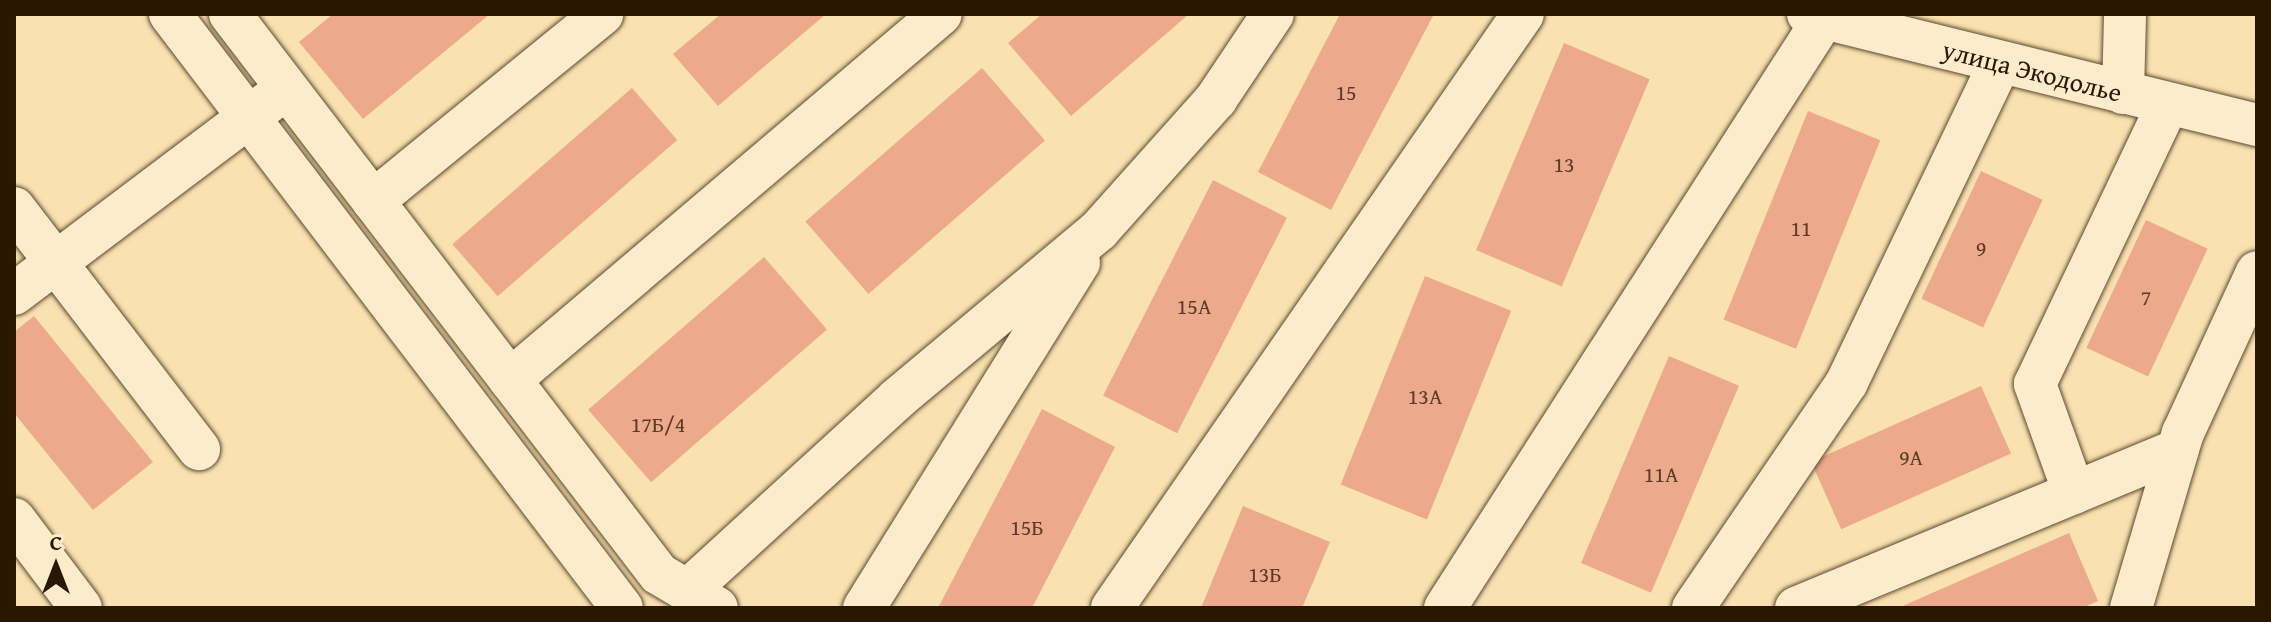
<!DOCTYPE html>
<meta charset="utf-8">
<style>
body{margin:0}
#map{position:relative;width:2271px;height:622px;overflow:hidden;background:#fae1b1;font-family:"Gentium Book Plus",serif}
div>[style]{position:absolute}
.building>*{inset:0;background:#eca98b;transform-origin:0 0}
.roads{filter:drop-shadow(0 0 2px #5d4a2e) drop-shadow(0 0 2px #5d4a2e)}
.minor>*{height:42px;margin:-21px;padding:0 21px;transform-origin:21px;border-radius:21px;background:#fceccc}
span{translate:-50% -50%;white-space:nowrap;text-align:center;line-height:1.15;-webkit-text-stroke:7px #fceccc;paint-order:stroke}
.number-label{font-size:22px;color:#5a3c24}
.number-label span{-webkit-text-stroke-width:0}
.street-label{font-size:26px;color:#291702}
.frame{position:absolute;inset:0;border:16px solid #291702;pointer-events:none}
.north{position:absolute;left:16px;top:526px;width:80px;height:80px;-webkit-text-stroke:6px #fceccc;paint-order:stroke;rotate:0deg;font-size:22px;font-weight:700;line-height:32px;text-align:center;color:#291702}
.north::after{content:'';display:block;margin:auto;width:28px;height:36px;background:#291702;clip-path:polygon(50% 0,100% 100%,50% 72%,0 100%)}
</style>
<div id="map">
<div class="building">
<i style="clip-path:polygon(333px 14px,490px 14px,363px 119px,299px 42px)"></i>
<i style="clip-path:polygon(721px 14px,826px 14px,718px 106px,673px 54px)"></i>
<i style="clip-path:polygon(1042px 14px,1189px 14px,1071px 116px,1008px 43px)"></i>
<i style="clip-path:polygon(1340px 14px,1434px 14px,1331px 210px,1258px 172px)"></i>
<i style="left:1564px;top:43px;width:93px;height:225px;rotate:23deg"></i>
<i style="left:982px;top:68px;width:96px;height:234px;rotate:49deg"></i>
<i style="left:632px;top:88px;width:69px;height:238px;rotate:49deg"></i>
<i style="left:1808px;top:111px;width:78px;height:225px;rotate:22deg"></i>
<i style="left:1981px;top:171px;width:68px;height:141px;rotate:25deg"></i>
<i style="left:1213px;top:180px;width:83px;height:242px;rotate:27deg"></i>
<i style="left:2146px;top:220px;width:68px;height:141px;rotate:25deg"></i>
<i style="left:764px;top:257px;width:96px;height:233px;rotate:49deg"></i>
<i style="left:1425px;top:276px;width:93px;height:225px;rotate:22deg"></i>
<i style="clip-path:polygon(34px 316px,153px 462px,93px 510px,14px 413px,14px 332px)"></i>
<i style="left:1669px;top:356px;width:76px;height:225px;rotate:23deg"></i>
<i style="left:1981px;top:386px;width:74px;height:186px;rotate:66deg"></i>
<i style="clip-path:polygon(1042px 409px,1115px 447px,1032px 608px,938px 608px)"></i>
<i style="clip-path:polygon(1243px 506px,1330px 542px,1302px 608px,1201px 608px)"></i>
<i style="clip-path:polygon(2069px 533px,2098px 601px,2082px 608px,1898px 608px)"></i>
</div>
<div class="roads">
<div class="minor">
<i style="left:170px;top:14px;width:746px;rotate:52.73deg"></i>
<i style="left:230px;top:14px;width:705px;rotate:52.55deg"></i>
<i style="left:659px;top:574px;width:67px;rotate:30.4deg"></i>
<i style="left:1808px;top:14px;width:463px;rotate:13.9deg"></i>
<i style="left:2123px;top:93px;width:79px;rotate:-88.5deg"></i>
<i style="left:373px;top:201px;width:296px;rotate:-39.2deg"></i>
<i style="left:14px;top:208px;width:304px;rotate:52.5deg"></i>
<i style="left:14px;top:294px;width:321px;rotate:-37deg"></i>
<i style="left:510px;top:380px;width:565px;rotate:-40.34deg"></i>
<i style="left:2074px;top:493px;width:116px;rotate:-109.7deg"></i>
<i style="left:2035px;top:384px;width:310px;rotate:-64.6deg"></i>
<i style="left:14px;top:519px;width:111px;rotate:53deg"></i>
<i style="left:687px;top:591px;width:285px;rotate:-42.4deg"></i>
<i style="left:897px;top:399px;width:263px;rotate:-39.9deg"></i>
<i style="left:1099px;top:230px;width:176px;rotate:-48.2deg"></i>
<i style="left:1216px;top:99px;width:102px;rotate:-56.2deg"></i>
<i style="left:864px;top:608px;width:407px;rotate:-58.1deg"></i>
<i style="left:1112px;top:608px;width:722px;rotate:-55.32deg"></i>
<i style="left:1445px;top:608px;width:701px;rotate:-57.28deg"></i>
<i style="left:1693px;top:608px;width:273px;rotate:-55.7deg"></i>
<i style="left:1847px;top:382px;width:354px;rotate:-64.4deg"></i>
<i style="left:1796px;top:608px;width:413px;rotate:-22.5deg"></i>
<i style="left:2131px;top:608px;width:183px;rotate:-73.5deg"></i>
<i style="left:2183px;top:433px;width:177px;rotate:-65.3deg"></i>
</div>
</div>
<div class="number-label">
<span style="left:1346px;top:93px">15</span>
<span style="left:1564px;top:165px">13</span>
<span style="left:1801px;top:229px">11</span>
<span style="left:1981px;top:249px">9</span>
<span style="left:2146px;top:298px">7</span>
<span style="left:1194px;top:307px">15А</span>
<span style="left:1425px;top:397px">13А</span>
<span style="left:658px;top:425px">17Б/4</span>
<span style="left:1911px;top:458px">9А</span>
<span style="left:1661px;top:475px">11А</span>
<span style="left:1027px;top:528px">15Б</span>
<span style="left:1265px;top:575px">13Б</span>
</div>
<div class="street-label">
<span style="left:2032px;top:71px;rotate:14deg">улица Экодолье</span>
</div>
<div class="frame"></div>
<div class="north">С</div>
</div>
